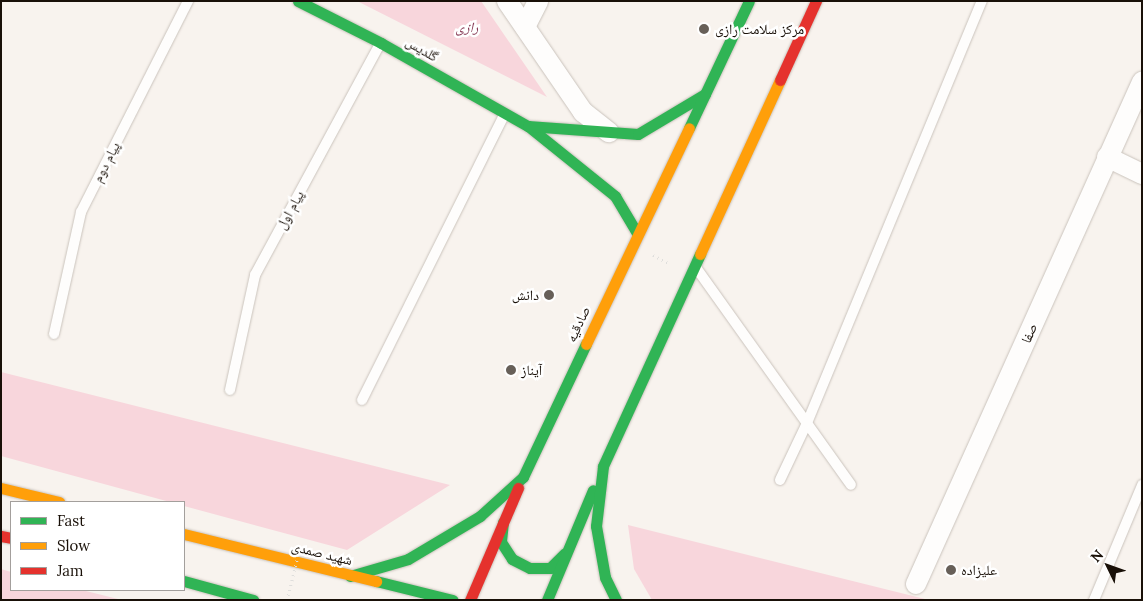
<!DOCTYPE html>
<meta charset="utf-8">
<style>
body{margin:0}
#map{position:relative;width:1143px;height:601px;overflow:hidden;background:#f8f3ee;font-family:Lora,"Noto Naskh Arabic",serif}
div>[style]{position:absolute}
.green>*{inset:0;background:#f8d6dc}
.path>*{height:3px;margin-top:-1.5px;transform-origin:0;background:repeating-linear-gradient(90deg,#dfdedc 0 1px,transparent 0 5px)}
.roads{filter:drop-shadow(0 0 1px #cac3bc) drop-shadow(0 0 1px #cac3bc)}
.lane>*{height:10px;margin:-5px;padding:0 5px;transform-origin:5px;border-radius:5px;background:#fefdfc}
.street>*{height:20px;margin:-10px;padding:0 10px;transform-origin:10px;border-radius:10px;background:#fefdfc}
.fast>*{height:11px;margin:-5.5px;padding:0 5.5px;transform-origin:5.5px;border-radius:5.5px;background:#30b455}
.slow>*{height:11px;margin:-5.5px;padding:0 5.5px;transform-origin:5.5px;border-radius:5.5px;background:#ff9f0a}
.jam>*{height:11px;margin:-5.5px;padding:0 5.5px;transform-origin:5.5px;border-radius:5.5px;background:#e5322d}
.path-bridge>*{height:3px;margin-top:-1.5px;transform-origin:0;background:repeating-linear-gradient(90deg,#dfdedc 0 1px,transparent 0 5px)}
.dots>*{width:14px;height:14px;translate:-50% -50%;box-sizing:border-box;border:2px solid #fff;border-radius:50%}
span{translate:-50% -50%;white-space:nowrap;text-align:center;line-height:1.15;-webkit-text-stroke:5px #fff;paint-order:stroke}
.park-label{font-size:14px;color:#843652;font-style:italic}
.poi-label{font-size:14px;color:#191008}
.left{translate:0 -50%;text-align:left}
.right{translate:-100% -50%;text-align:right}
.street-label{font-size:14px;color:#191008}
.frame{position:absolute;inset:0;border:2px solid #191008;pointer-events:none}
.legend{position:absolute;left:10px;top:501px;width:175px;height:90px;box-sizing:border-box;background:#fff;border:1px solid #a39f9c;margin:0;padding:6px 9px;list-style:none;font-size:15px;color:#191008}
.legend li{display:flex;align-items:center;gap:10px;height:25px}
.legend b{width:25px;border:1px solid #a39f9c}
.north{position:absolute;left:1083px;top:541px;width:50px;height:50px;-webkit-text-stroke:4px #fff;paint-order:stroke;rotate:312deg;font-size:14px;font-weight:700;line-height:20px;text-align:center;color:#191008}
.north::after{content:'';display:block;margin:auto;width:18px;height:22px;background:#191008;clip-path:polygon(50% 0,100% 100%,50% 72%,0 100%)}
</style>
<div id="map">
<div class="green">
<i style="clip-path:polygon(357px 1px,481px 1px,547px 97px)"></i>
<i style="clip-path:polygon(1px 372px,450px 485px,347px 550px,184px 506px,184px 502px,170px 502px,1px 456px)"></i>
<i style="clip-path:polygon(628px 525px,929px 600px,652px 600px,634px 569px)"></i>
<i style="clip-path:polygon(1px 569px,11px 572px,11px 590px,82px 590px,122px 600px,1px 600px)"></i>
</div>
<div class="path">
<i style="left:653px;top:255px;width:19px;rotate:28deg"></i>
</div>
<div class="roads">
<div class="lane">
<i style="left:697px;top:269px;width:265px;rotate:54.5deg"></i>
<i style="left:54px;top:334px;width:125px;rotate:-77.5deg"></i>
<i style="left:81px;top:212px;width:237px;rotate:-63.1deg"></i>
<i style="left:230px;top:390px;width:118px;rotate:-77.7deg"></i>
<i style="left:255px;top:275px;width:263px;rotate:-61.6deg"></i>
<i style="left:362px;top:400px;width:318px;rotate:-63.5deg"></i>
<i style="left:780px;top:480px;width:63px;rotate:-64.7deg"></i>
<i style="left:807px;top:423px;width:457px;rotate:-67.5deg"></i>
<i style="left:1094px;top:600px;width:125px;rotate:-67.3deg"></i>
</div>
<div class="street">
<i style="left:507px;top:1px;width:135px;rotate:55.6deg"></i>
<i style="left:583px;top:112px;width:33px;rotate:38deg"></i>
<i style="left:525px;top:27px;width:29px;rotate:-63deg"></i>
<i style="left:1107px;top:157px;width:39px;rotate:26deg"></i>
<i style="left:916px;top:584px;width:551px;rotate:-65.76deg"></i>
</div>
<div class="fast">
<i style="left:298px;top:1px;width:93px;rotate:26.8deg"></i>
<i style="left:381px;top:43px;width:169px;rotate:29.5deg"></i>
<i style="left:528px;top:126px;width:112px;rotate:38.8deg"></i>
<i style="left:615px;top:196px;width:43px;rotate:59.3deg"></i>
<i style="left:528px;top:126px;width:110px;rotate:4.2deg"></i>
<i style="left:638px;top:134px;width:78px;rotate:-30.8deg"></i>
<i style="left:689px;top:128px;width:140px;rotate:-64.7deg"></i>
<i style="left:503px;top:522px;width:20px;rotate:96deg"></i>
<i style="left:501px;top:542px;width:20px;rotate:57deg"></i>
<i style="left:512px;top:559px;width:20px;rotate:27deg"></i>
<i style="left:530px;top:568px;width:20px"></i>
<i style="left:550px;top:568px;width:21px;rotate:-45deg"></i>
<i style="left:350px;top:576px;width:60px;rotate:-16.3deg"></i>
<i style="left:408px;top:559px;width:84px;rotate:-30.8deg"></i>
<i style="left:480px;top:516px;width:58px;rotate:-42.2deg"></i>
<i style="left:523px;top:477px;width:147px;rotate:-64.7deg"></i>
<i style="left:184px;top:581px;width:72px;rotate:15.4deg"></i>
<i style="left:376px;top:581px;width:79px;rotate:13.9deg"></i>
<i style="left:547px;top:600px;width:119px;rotate:-67.3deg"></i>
<i style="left:616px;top:600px;width:25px;rotate:-116deg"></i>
<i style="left:605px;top:577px;width:52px;rotate:-100deg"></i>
<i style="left:596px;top:526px;width:60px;rotate:-83.3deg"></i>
<i style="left:603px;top:466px;width:233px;rotate:-65.4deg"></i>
</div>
<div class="slow">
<i style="left:700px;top:254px;width:192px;rotate:-65.3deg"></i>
<i style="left:586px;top:344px;width:239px;rotate:-64.5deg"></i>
<i style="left:1px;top:488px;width:60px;rotate:13.6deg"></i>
<i style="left:184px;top:534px;width:198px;rotate:13.8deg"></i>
</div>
<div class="jam">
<i style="left:780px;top:80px;width:87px;rotate:-65.5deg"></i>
<i style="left:1px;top:536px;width:10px;rotate:11deg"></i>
<i style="left:470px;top:600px;width:122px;rotate:-66.8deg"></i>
</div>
</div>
<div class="path-bridge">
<i style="left:287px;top:600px;width:49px;rotate:-76deg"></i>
</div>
<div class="dots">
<i style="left:704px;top:29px;background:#675f58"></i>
<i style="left:549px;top:295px;background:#675f58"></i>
<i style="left:511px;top:370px;background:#675f58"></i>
<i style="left:951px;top:570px;background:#675f58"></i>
</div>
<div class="park-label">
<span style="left:467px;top:27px">رازی</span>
</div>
<div class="poi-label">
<span class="left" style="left:715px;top:29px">مرکز سلامت رازی</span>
<span class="right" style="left:539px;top:295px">دانش</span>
<span class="left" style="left:521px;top:370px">آیناز</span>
<span class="left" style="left:961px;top:570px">علیزاده</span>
</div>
<div class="street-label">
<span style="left:422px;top:49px;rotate:30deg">گلدیس</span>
<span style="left:106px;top:162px;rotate:-63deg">پیام دوم</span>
<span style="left:290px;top:210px;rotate:-62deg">پیام اول</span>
<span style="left:578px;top:324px;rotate:-65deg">صادقیه</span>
<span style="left:1029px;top:333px;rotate:-66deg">صفا</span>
<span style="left:322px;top:553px;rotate:14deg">شهید صمدی</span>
</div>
<div class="frame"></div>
<ul class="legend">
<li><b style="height:6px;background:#30b455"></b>Fast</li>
<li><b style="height:6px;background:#ff9f0a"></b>Slow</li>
<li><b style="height:6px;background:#e5322d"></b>Jam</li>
</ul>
<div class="north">N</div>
</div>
